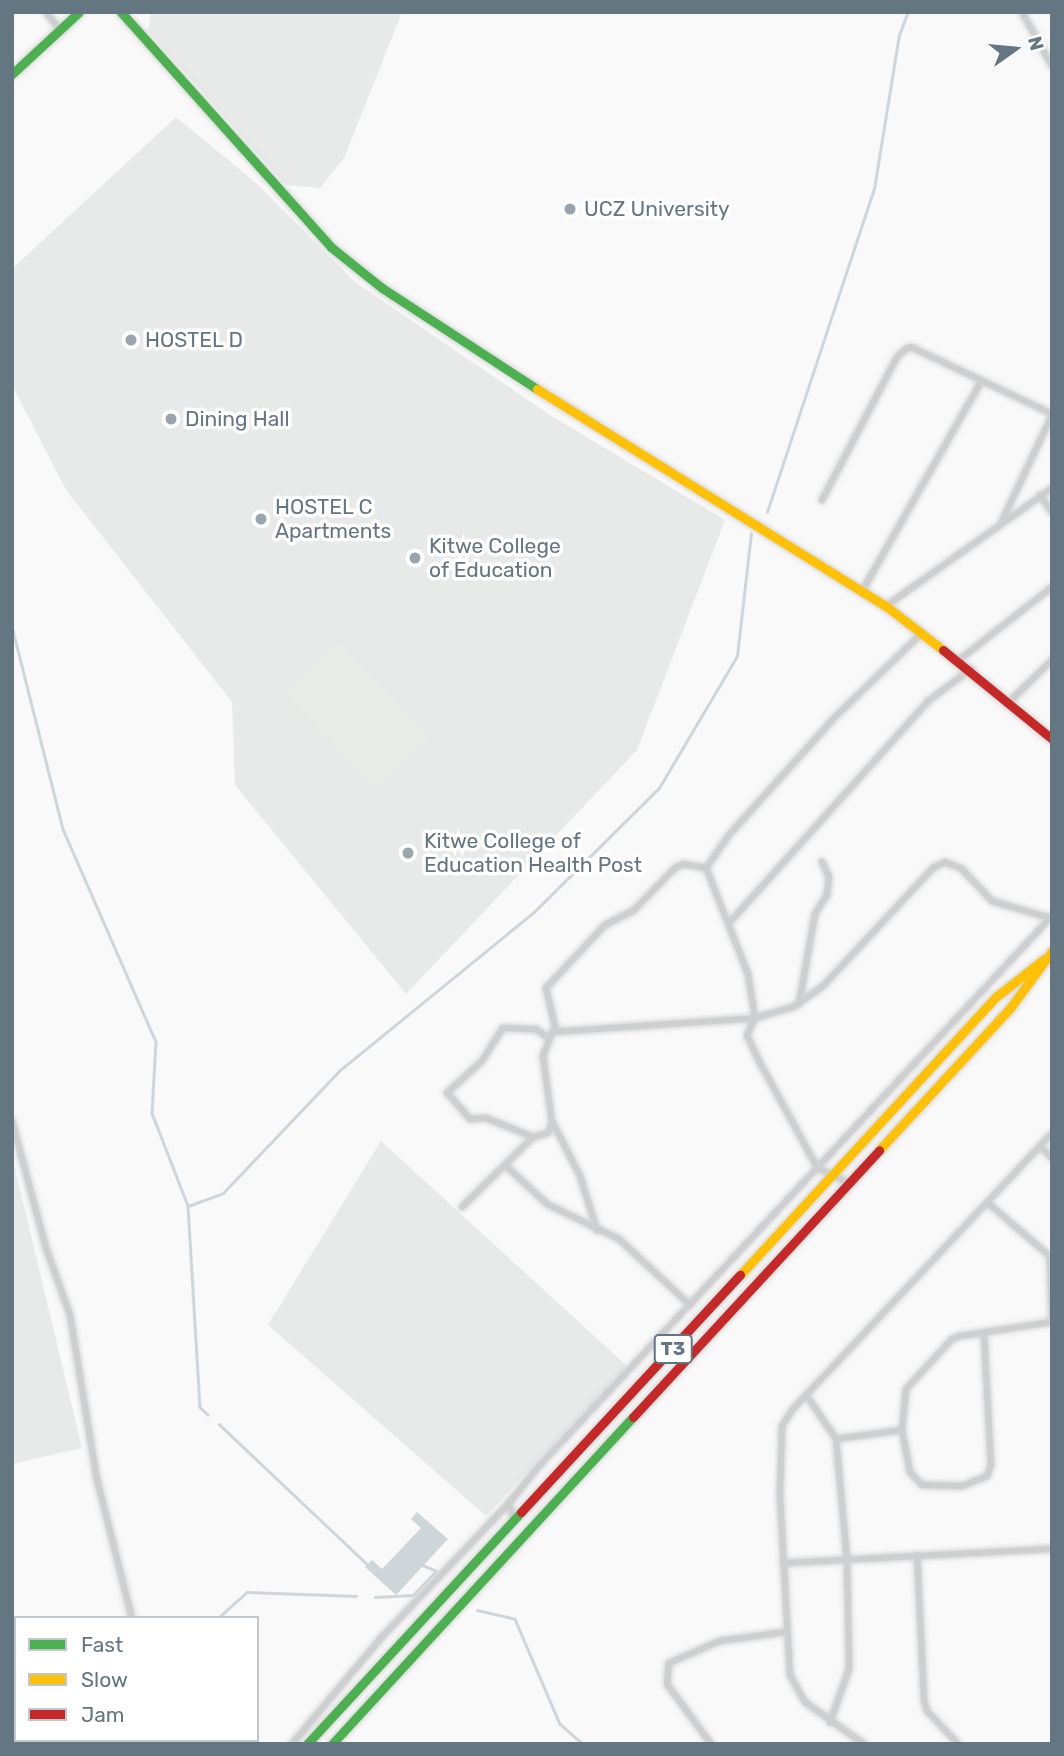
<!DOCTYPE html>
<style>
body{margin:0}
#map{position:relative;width:1064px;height:1756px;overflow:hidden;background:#f9f9f9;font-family:Rubik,sans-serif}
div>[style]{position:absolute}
.built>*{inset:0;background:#e8e9e9}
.green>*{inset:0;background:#e8ebe6;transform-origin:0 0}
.water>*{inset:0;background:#ced6d9}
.stream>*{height:2.5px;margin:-1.25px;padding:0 1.25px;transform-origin:1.25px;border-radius:1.25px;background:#ced6d9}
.roads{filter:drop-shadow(0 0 2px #d5d6d7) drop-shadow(0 0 2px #d5d6d7)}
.street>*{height:6px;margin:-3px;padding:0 3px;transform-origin:3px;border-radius:3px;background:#cecfd0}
.fast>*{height:9px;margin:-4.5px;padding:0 4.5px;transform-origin:4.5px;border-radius:4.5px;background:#4caf50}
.slow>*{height:9px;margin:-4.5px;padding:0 4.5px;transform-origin:4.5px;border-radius:4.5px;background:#ffc107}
.jam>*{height:9px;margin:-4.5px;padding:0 4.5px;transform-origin:4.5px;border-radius:4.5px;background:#c62828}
.dots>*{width:19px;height:19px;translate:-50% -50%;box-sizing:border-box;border:4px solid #fff;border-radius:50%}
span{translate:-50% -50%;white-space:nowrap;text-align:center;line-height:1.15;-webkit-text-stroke:7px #fff;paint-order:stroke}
.shield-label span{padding:2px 5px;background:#fff;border:2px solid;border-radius:5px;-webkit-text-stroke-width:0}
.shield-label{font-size:19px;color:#657683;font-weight:700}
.poi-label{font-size:21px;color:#657683}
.left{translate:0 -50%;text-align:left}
.frame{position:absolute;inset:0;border:14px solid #657683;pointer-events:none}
.legend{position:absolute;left:14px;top:1616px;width:245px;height:126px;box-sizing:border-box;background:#fff;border:2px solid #c1c8cd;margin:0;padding:9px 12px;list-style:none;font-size:21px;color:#657683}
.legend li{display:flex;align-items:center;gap:14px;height:35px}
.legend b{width:35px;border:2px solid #c1c8cd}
.north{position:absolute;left:980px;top:14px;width:70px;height:70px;-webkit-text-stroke:5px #fff;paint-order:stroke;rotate:75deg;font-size:19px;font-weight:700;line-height:28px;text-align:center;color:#657683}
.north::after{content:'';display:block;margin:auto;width:24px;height:32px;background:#657683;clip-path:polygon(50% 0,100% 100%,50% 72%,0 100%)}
</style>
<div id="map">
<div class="built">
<i style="clip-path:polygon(151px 12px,402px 12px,344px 158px,320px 188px,286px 185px,148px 31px)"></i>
<i style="clip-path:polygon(176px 117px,255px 182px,355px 282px,550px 415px,725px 520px,637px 750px,406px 994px,235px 785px,232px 702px,66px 490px,12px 385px,12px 269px)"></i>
<i style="clip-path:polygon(381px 1141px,627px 1366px,486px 1516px,268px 1325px)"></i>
<i style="clip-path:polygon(12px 1156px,82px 1448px,12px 1464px)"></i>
</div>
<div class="green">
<i style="left:340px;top:641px;width:132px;height:76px;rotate:47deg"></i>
</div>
<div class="water">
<i style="clip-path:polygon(417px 1512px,448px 1539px,396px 1595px,365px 1567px,372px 1560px,382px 1569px,421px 1528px,411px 1519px)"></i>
</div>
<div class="stream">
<i style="left:767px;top:512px;width:340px;rotate:-71.7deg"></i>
<i style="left:874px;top:189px;width:156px;rotate:-80.8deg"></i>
<i style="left:899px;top:35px;width:25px;rotate:-69deg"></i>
<i style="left:12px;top:626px;width:209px;rotate:75.9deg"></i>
<i style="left:63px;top:829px;width:232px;rotate:66.4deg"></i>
<i style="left:156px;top:1042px;width:71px;rotate:93.2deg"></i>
<i style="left:152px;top:1113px;width:100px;rotate:68.8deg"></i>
<i style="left:188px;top:1206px;width:201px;rotate:86.6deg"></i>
<i style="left:200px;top:1407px;width:11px;rotate:45deg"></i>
<i style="left:188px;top:1206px;width:37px;rotate:-20deg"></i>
<i style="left:223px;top:1193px;width:168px;rotate:-46.4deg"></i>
<i style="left:339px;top:1071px;width:250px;rotate:-39.2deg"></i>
<i style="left:533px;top:913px;width:177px;rotate:-44.8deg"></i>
<i style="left:659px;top:788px;width:153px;rotate:-59.4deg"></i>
<i style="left:737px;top:656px;width:123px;rotate:-83.5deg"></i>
<i style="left:219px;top:1424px;width:207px;rotate:43.4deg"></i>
<i style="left:375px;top:1597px;width:38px;rotate:-3deg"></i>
<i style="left:413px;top:1595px;width:33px;rotate:-46deg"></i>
<i style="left:436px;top:1571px;width:16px;rotate:-158deg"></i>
<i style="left:477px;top:1610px;width:39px;rotate:13deg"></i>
<i style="left:515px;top:1619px;width:114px;rotate:66.8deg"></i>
<i style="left:560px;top:1724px;width:30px;rotate:41deg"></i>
<i style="left:218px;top:1618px;width:39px;rotate:-42deg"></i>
<i style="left:247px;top:1592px;width:109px;rotate:2.1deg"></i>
<i style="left:23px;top:1744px;width:6px;rotate:-45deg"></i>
</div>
<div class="roads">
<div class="street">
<i style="left:46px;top:12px;width:23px;rotate:52deg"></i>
<i style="left:1022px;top:12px;width:62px;rotate:60.9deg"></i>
<i style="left:1040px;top:495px;width:21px;rotate:55deg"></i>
<i style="left:822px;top:500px;width:161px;rotate:-62.3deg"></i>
<i style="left:897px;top:357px;width:12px;rotate:-42deg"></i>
<i style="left:906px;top:349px;width:5px;rotate:-22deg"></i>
<i style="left:911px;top:347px;width:156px;rotate:25.4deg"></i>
<i style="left:1002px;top:521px;width:117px;rotate:-64.7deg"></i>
<i style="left:861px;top:593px;width:243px;rotate:-60.4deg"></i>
<i style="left:886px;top:606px;width:204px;rotate:-35.4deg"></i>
<i style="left:959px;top:660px;width:118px;rotate:-38.1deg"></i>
<i style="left:1010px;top:701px;width:59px;rotate:-44.3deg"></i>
<i style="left:730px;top:922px;width:297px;rotate:-48.1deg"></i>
<i style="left:928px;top:701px;width:54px;rotate:-36.7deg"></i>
<i style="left:799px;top:1004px;width:91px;rotate:-79.9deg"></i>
<i style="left:815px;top:914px;width:22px;rotate:-58deg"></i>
<i style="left:827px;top:895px;width:18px;rotate:-84deg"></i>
<i style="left:829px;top:877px;width:17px;rotate:-115deg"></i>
<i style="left:556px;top:1031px;width:44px;rotate:-103.1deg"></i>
<i style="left:546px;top:988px;width:86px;rotate:-46.9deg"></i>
<i style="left:605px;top:925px;width:33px;rotate:-27deg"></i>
<i style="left:634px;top:910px;width:59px;rotate:-45.7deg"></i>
<i style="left:675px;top:868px;width:9px;rotate:-27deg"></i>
<i style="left:683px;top:864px;width:23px;rotate:10deg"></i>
<i style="left:12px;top:1121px;width:131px;rotate:75deg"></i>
<i style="left:46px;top:1248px;width:71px;rotate:70.3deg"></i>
<i style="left:70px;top:1315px;width:166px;rotate:80.7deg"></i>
<i style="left:97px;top:1479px;width:143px;rotate:75.9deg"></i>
<i style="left:553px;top:1123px;width:59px;rotate:63deg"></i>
<i style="left:580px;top:1176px;width:57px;rotate:72.5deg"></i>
<i style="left:533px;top:1137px;width:51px;rotate:-158deg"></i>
<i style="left:486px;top:1118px;width:16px;rotate:176deg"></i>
<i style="left:470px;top:1119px;width:35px;rotate:-131deg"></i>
<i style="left:447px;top:1093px;width:47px;rotate:-42.4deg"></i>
<i style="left:482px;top:1061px;width:39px;rotate:-58deg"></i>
<i style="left:503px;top:1028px;width:33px;rotate:2deg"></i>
<i style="left:536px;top:1029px;width:14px;rotate:36deg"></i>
<i style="left:1040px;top:1146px;width:17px;rotate:45deg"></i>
<i style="left:506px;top:1166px;width:56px;rotate:42.8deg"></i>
<i style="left:547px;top:1204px;width:80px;rotate:25.9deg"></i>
<i style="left:619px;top:1239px;width:97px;rotate:42.9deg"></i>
<i style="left:848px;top:1183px;width:35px;rotate:-153deg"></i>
<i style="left:817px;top:1167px;width:119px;rotate:-118.7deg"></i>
<i style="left:760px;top:1063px;width:31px;rotate:-115deg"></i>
<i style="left:747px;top:1035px;width:19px;rotate:-65deg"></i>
<i style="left:755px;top:1018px;width:45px;rotate:-99deg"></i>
<i style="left:748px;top:974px;width:114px;rotate:-111.6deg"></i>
<i style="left:706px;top:868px;width:39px;rotate:-55deg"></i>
<i style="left:728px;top:836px;width:160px;rotate:-48deg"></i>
<i style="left:835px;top:717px;width:122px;rotate:-44deg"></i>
<i style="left:988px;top:1203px;width:84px;rotate:40.7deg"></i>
<i style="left:462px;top:1207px;width:100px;rotate:-44.6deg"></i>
<i style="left:533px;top:1137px;width:16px;rotate:-15deg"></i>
<i style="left:548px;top:1133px;width:12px;rotate:-70deg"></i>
<i style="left:552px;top:1122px;width:67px;rotate:-97.8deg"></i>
<i style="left:543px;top:1056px;width:26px;rotate:-69deg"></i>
<i style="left:552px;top:1032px;width:203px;rotate:-3.9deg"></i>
<i style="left:755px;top:1018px;width:40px;rotate:-16deg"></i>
<i style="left:793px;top:1007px;width:35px;rotate:-35deg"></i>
<i style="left:822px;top:987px;width:163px;rotate:-47deg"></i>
<i style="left:933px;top:868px;width:13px;rotate:-27deg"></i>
<i style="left:945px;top:862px;width:18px;rotate:22deg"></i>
<i style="left:962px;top:869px;width:44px;rotate:46.8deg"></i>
<i style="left:992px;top:901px;width:60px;rotate:16.3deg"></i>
<i style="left:1050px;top:1258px;width:64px;rotate:88.2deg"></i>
<i style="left:984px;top:1333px;width:132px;rotate:87deg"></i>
<i style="left:991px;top:1465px;width:12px;rotate:110deg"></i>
<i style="left:987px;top:1476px;width:27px;rotate:158deg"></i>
<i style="left:962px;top:1486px;width:40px;rotate:-178.6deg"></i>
<i style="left:922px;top:1485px;width:18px;rotate:-133deg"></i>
<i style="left:910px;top:1472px;width:43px;rotate:-100.8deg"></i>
<i style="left:902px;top:1430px;width:41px;rotate:-84.4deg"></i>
<i style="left:906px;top:1389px;width:68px;rotate:-47.4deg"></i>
<i style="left:952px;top:1339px;width:9px;rotate:-21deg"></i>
<i style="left:960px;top:1336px;width:93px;rotate:-8.7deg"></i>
<i style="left:807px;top:1396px;width:52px;rotate:56deg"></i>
<i style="left:836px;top:1439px;width:121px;rotate:84.8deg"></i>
<i style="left:847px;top:1560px;width:109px;rotate:88.9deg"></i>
<i style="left:849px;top:1669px;width:57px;rotate:109.4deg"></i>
<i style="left:836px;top:1439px;width:67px;rotate:-7.8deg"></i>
<i style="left:513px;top:1518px;width:16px;rotate:-105deg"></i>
<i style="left:509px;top:1503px;width:48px;rotate:-51deg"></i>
<i style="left:539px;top:1466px;width:752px;rotate:-46.99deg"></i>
<i style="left:917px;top:1555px;width:145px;rotate:87.2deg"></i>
<i style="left:924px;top:1700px;width:11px;rotate:75deg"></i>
<i style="left:927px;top:1711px;width:45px;rotate:46.8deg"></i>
<i style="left:783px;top:1563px;width:269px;rotate:-3deg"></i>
<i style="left:12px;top:1732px;width:5px;rotate:-37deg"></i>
<i style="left:292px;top:1744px;width:137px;rotate:-50deg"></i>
<i style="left:380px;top:1639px;width:187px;rotate:-46.5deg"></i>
<i style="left:711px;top:1744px;width:74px;rotate:-126.3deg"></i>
<i style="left:667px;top:1684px;width:21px;rotate:-85deg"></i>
<i style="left:669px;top:1663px;width:56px;rotate:-23.3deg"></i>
<i style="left:720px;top:1641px;width:66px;rotate:-7.9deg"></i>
<i style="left:864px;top:1744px;width:72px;rotate:-144.6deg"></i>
<i style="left:805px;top:1702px;width:31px;rotate:-119deg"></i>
<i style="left:790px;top:1675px;width:181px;rotate:-93.2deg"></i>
<i style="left:780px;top:1494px;width:68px;rotate:-88.3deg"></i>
<i style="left:782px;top:1426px;width:20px;rotate:-57deg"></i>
<i style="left:793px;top:1409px;width:378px;rotate:-46.8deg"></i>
</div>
<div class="fast">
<i style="left:121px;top:12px;width:315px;rotate:48.2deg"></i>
<i style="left:331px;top:247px;width:65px;rotate:38.8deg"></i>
<i style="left:382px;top:288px;width:185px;rotate:33.1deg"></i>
<i style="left:12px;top:74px;width:91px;rotate:-42.8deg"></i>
<i style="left:307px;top:1744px;width:316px;rotate:-47.3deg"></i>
<i style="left:332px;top:1744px;width:444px;rotate:-47.4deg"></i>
</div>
<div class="slow">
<i style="left:537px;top:389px;width:411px;rotate:31.9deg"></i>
<i style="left:886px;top:606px;width:72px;rotate:37.7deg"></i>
<i style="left:879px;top:1150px;width:193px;rotate:-47.3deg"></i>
<i style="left:1010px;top:1008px;width:71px;rotate:-53.6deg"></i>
<i style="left:740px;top:1275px;width:379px;rotate:-47.4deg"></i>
<i style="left:997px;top:996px;width:60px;rotate:-38.2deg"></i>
</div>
<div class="jam">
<i style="left:943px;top:650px;width:141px;rotate:39.2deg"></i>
<i style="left:633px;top:1417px;width:363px;rotate:-47.3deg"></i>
<i style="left:521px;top:1512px;width:323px;rotate:-47.3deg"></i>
</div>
</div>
<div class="dots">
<i style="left:570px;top:209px;background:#99a4ac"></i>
<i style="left:131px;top:340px;background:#99a4ac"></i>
<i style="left:171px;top:419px;background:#99a4ac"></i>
<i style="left:261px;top:519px;background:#99a4ac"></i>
<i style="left:415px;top:558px;background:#99a4ac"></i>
<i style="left:408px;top:853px;background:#99a4ac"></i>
</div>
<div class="shield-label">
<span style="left:673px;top:1349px">T3</span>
</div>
<div class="poi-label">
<span class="left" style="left:584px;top:209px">UCZ University</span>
<span class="left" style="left:145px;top:340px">HOSTEL D</span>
<span class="left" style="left:185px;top:419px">Dining Hall</span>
<span class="left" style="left:275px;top:519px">HOSTEL C<br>Apartments</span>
<span class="left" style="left:429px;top:558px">Kitwe College<br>of Education</span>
<span class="left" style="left:424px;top:853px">Kitwe College of<br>Education Health Post</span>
</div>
<div class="frame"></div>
<ul class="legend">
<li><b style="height:9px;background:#4caf50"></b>Fast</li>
<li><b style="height:9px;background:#ffc107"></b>Slow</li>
<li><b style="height:9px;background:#c62828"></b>Jam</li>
</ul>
<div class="north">N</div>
</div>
